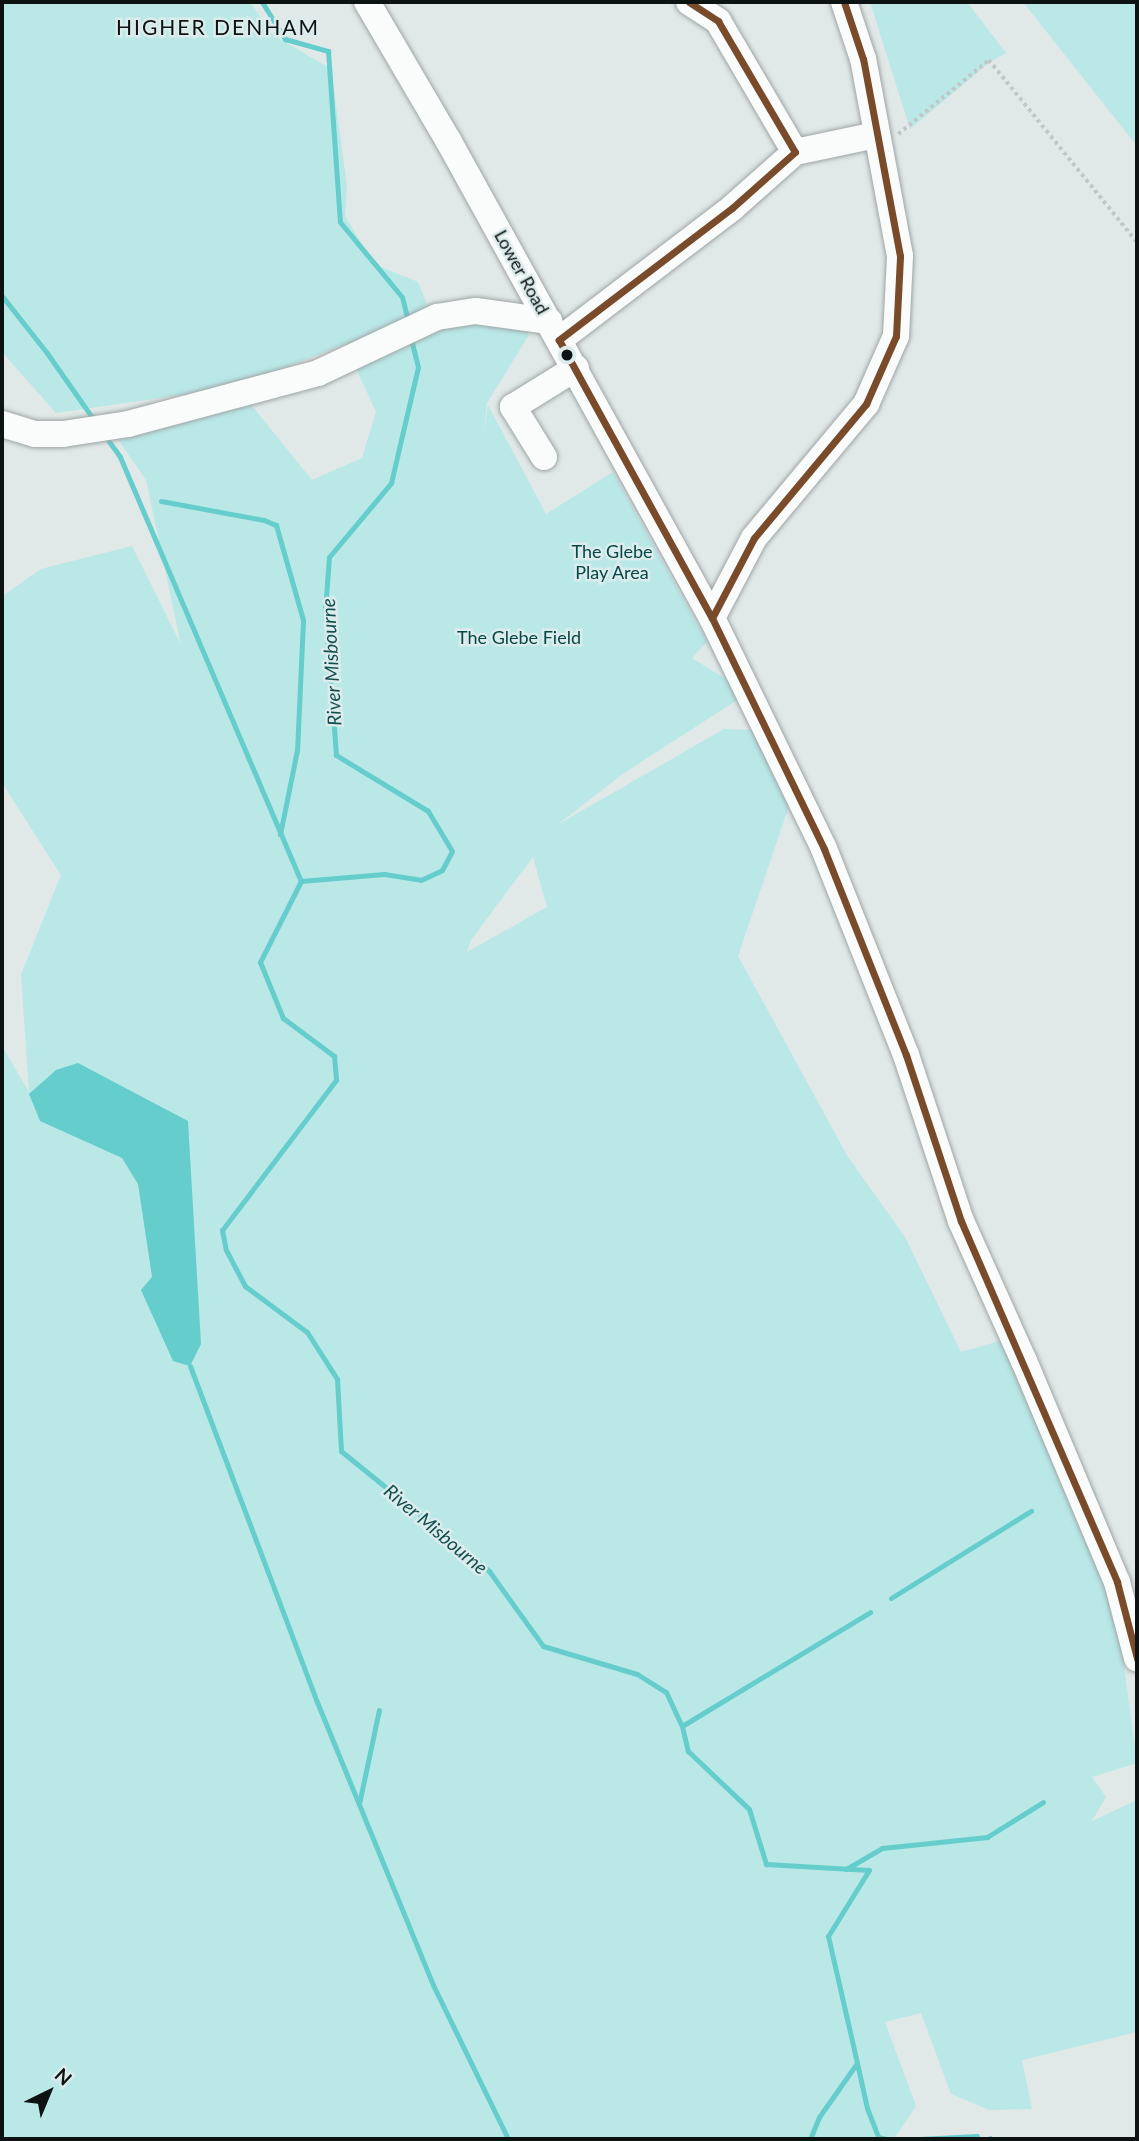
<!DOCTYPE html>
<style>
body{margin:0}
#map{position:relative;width:1139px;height:2141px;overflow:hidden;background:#e0e8e8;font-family:Lato,sans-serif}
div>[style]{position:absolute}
.green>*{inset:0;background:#b9e8e7}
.water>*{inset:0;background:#66cdcd}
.stream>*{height:5px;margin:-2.5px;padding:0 2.5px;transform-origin:2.5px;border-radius:2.5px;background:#66cdcd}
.path>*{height:3.5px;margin-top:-1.75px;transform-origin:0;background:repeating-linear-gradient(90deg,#c3c6c6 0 3.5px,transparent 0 7px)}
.roads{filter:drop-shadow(0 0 2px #9fa5a5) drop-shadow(0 0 2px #9fa5a5)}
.minor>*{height:26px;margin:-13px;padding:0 13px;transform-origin:13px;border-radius:13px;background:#fafcfc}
.bus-1>*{height:7px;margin:-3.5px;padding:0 3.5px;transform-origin:3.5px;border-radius:3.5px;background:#7a4b2a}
.dots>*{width:19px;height:19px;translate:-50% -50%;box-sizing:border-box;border:4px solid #dcebeb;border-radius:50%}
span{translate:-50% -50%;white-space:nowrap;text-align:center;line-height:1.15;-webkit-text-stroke:5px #dcebeb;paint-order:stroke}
.street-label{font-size:18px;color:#0d1212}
.park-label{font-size:18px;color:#064646}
.water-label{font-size:19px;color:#124e4e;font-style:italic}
.quarter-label{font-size:21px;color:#0d1212;letter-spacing:2px}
.frame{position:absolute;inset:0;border:4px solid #0d1212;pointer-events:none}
.north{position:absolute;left:14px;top:2057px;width:70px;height:70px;-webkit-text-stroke:5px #dcebeb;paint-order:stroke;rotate:43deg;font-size:19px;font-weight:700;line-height:28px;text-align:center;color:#0d1212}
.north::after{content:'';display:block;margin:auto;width:24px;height:32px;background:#0d1212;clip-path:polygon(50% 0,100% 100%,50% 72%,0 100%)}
</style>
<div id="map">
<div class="green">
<i style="clip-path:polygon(evenodd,2px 2px,250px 2px,273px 35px,331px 69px,347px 186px,345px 216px,365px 249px,381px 267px,418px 282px,433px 318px,520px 317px,529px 335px,487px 403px,483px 439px,488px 405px,546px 514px,613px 472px,707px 642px,692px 658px,748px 693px,624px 773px,557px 825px,724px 729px,752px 730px,789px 806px,738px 956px,848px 1157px,905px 1237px,961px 1352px,1003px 1340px,1097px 1495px,1073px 1514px,1112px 1576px,1137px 1763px,1092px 1777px,1106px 1797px,1092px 1821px,1137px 1800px,1137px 2032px,1022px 2060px,1032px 2109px,989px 2110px,951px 2094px,921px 2013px,885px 2022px,916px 2106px,894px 2139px,2px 2139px,2px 1046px,29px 1092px,21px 975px,61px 875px,2px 783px,2px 596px,41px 569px,132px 546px,181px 645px,146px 480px,117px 438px,249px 402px,312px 480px,362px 458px,376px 412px,345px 344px,236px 387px,56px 413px,2px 352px,2px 2px,533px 857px,547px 907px,467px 952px,471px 940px,533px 857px)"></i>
<i style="clip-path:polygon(870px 2px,967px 2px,1006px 53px,990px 62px,910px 129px)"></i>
<i style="clip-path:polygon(1023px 2px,1137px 2px,1137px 146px)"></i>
</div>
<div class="water">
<i style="clip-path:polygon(78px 1063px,188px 1121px,201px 1344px,190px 1366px,173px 1361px,141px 1290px,152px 1277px,138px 1184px,122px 1158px,40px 1121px,29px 1094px,56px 1070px)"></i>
</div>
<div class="stream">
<i style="left:262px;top:2px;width:44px;rotate:58.1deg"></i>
<i style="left:285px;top:39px;width:45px;rotate:15.6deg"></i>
<i style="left:328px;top:51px;width:171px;rotate:86deg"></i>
<i style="left:340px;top:222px;width:97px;rotate:50.4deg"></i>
<i style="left:402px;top:297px;width:25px;rotate:76deg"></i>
<i style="left:2px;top:296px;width:73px;rotate:51.7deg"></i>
<i style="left:47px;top:353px;width:82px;rotate:55deg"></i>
<i style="left:105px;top:436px;width:26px;rotate:54deg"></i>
<i style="left:120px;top:457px;width:461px;rotate:66.9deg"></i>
<i style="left:301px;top:881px;width:91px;rotate:116.8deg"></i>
<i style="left:260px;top:962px;width:61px;rotate:67.7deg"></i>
<i style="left:283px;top:1018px;width:64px;rotate:36.7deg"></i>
<i style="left:334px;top:1056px;width:24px;rotate:85deg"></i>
<i style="left:336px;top:1080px;width:188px;rotate:127.2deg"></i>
<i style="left:222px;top:1230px;width:20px;rotate:79deg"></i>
<i style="left:226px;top:1250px;width:41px;rotate:62.2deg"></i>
<i style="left:245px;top:1286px;width:77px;rotate:36.6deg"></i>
<i style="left:307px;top:1332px;width:56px;rotate:57.4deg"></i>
<i style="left:337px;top:1379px;width:72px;rotate:86.8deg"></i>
<i style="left:341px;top:1451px;width:191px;rotate:39deg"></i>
<i style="left:489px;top:1571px;width:92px;rotate:54.2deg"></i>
<i style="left:543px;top:1646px;width:98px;rotate:16.6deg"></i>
<i style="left:637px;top:1674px;width:34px;rotate:32deg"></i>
<i style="left:666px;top:1692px;width:38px;rotate:65deg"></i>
<i style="left:682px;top:1726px;width:26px;rotate:77deg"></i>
<i style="left:688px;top:1751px;width:84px;rotate:43.6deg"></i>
<i style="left:749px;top:1809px;width:58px;rotate:72.8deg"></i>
<i style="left:766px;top:1864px;width:103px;rotate:3.3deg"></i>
<i style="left:869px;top:1870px;width:78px;rotate:121.8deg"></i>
<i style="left:828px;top:1936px;width:130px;rotate:77.1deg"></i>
<i style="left:857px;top:2063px;width:66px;rotate:125.1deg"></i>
<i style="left:819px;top:2117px;width:24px;rotate:112deg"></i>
<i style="left:161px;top:501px;width:105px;rotate:10.5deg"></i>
<i style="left:264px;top:520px;width:13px;rotate:23deg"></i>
<i style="left:276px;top:525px;width:99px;rotate:74.1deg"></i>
<i style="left:303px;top:620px;width:130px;rotate:92.6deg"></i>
<i style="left:297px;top:750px;width:86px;rotate:101.4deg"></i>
<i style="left:301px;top:881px;width:83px;rotate:-4.8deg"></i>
<i style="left:384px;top:874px;width:37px;rotate:9deg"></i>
<i style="left:421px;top:880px;width:23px;rotate:-25deg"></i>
<i style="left:442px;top:870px;width:21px;rotate:-62deg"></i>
<i style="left:452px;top:851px;width:47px;rotate:-121deg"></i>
<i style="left:428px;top:811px;width:108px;rotate:-148.7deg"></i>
<i style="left:336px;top:755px;width:145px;rotate:-94.3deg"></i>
<i style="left:325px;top:610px;width:53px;rotate:-85.7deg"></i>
<i style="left:329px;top:557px;width:97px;rotate:-50deg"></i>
<i style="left:391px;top:483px;width:119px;rotate:-76.9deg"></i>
<i style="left:418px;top:367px;width:30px;rotate:-104deg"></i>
<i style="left:190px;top:1366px;width:359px;rotate:69.3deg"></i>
<i style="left:317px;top:1702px;width:306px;rotate:67.7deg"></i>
<i style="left:433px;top:1985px;width:171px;rotate:64deg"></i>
<i style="left:891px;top:1598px;width:165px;rotate:-31.9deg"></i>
<i style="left:682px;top:1726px;width:220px;rotate:-31.2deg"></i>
<i style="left:359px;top:1804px;width:96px;rotate:-78deg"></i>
<i style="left:846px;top:1869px;width:42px;rotate:-30.3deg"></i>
<i style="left:882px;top:1848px;width:106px;rotate:-6deg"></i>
<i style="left:987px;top:1837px;width:66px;rotate:-32deg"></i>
<i style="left:857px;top:2063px;width:46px;rotate:77.5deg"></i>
<i style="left:867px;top:2108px;width:31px;rotate:69deg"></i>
<i style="left:878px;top:2137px;width:8px;rotate:14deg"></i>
<i style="left:990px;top:2138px;width:1px;rotate:90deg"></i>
<i style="left:919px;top:2139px;width:58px;rotate:-3deg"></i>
</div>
<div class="path">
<i style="left:898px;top:134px;width:117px;rotate:-39.1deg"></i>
<i style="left:989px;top:60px;width:235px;rotate:50.9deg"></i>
</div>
<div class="roads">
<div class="minor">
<i style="left:367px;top:2px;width:160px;rotate:59.6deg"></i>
<i style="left:448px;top:140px;width:546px;rotate:61.09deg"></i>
<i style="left:712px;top:618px;width:257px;rotate:64.1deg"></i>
<i style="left:824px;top:849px;width:222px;rotate:68.3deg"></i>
<i style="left:906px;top:1055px;width:175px;rotate:71.7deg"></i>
<i style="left:961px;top:1221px;width:154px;rotate:65.8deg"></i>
<i style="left:1024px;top:1361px;width:240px;rotate:67.2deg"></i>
<i style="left:1117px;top:1582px;width:79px;rotate:75.3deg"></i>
<i style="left:689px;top:2px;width:35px;rotate:33deg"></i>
<i style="left:718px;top:21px;width:152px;rotate:59.6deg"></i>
<i style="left:559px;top:340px;width:218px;rotate:-37.3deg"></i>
<i style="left:732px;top:208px;width:84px;rotate:-41.6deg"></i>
<i style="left:795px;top:152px;width:83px;rotate:-11.9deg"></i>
<i style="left:2px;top:424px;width:34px;rotate:17deg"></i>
<i style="left:35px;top:434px;width:28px"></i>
<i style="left:63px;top:434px;width:66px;rotate:-8.7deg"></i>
<i style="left:128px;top:424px;width:197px;rotate:-15deg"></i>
<i style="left:318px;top:373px;width:132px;rotate:-25.2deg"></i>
<i style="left:437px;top:317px;width:39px;rotate:-9deg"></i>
<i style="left:476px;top:311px;width:74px;rotate:7.8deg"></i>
<i style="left:544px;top:457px;width:59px;rotate:-121.8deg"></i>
<i style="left:513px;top:407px;width:74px;rotate:-31.8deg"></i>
<i style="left:712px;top:618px;width:90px;rotate:-62.3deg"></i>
<i style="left:754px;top:538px;width:175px;rotate:-50.1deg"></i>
<i style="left:866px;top:404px;width:74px;rotate:-66.2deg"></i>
<i style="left:896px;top:336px;width:80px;rotate:-87.1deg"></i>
<i style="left:900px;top:256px;width:200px;rotate:-100.6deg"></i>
<i style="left:863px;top:59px;width:60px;rotate:-108.4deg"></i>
</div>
</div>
<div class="bus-1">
<i style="left:689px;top:2px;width:35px;rotate:33deg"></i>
<i style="left:718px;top:21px;width:152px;rotate:59.6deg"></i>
<i style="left:795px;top:152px;width:84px;rotate:138.4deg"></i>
<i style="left:732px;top:208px;width:218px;rotate:142.7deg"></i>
<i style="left:559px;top:340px;width:317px;rotate:61.2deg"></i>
<i style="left:712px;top:618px;width:257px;rotate:64.1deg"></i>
<i style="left:824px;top:849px;width:222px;rotate:68.3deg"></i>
<i style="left:906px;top:1055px;width:175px;rotate:71.7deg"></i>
<i style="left:961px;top:1221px;width:393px;rotate:66.6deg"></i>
<i style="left:1117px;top:1582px;width:79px;rotate:75.3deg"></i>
<i style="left:712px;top:618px;width:90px;rotate:-62.3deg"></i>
<i style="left:754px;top:538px;width:175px;rotate:-50.1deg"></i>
<i style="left:866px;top:404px;width:74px;rotate:-66.2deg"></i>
<i style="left:896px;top:336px;width:80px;rotate:-87.1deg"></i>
<i style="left:900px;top:256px;width:200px;rotate:-100.6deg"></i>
<i style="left:863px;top:59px;width:60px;rotate:-108.4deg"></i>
</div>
<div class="dots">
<i style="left:567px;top:355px;background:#0d1212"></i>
</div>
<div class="street-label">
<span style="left:522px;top:272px;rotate:61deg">Lower Road</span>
</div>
<div class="park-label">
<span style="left:612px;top:562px">The Glebe<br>Play Area</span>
<span style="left:519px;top:637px">The Glebe Field</span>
</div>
<div class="water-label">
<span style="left:331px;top:662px;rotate:-93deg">River Misbourne</span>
<span style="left:436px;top:1529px;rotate:40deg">River Misbourne</span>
</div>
<div class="quarter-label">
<span style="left:218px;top:27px">HIGHER DENHAM</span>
</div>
<div class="frame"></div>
<div class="north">N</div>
</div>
